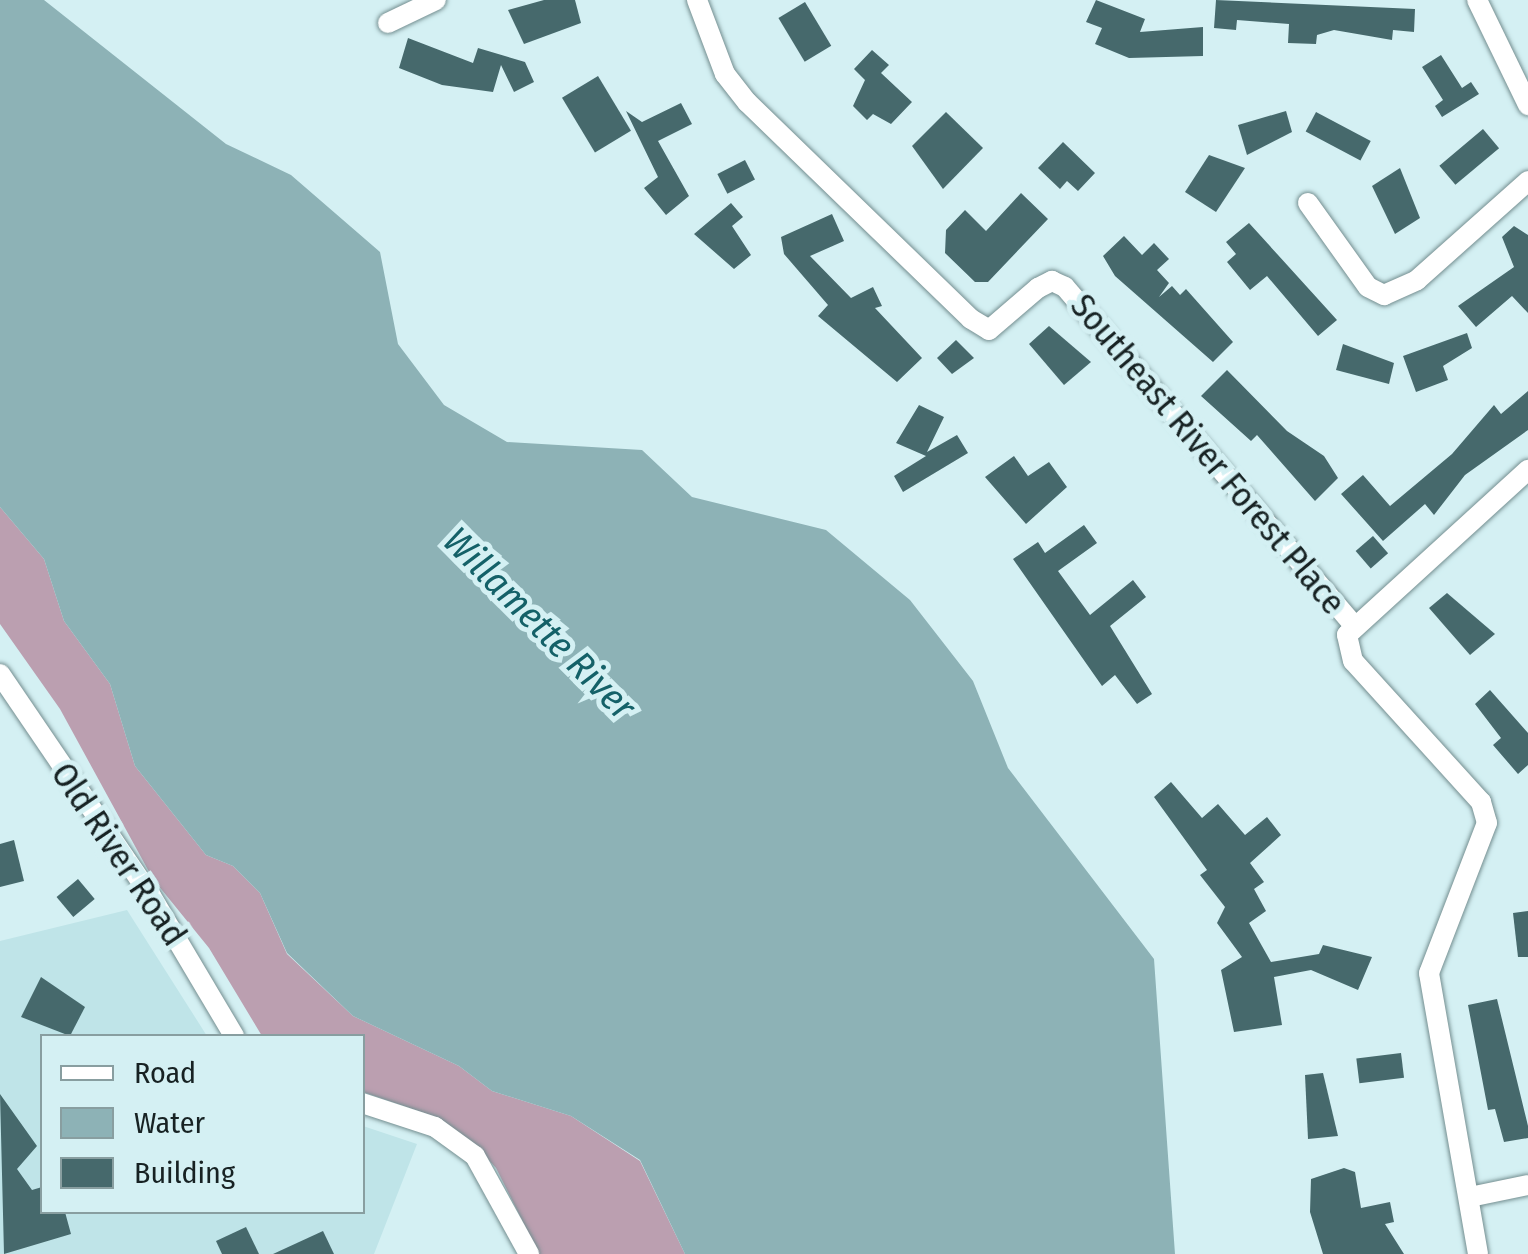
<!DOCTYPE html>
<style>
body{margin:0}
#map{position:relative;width:1528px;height:1254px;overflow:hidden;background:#d4f0f3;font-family:"Fira Sans Condensed",sans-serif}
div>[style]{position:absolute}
.built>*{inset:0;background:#bfe4e8}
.forest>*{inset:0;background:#bb9fb0}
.water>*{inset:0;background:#8db2b6}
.building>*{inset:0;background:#46696c;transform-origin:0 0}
.roads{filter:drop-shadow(0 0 2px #748e90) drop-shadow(0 0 2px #748e90)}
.minor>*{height:20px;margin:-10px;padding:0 10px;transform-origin:10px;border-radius:10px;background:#fff}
span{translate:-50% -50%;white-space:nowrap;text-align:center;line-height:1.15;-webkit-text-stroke:10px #d4f0f3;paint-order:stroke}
.street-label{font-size:35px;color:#172223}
.water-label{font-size:38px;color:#146168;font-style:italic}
.legend{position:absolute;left:40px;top:1034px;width:325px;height:180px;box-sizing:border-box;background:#d4f0f3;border:2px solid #889ea0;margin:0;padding:12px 18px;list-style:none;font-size:30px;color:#172223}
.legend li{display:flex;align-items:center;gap:20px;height:50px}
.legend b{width:50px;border:2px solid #889ea0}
</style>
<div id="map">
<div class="built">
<i style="clip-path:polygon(127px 910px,207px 1036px,42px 1036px,42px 1212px,362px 1212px,363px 1126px,417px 1144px,374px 1254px,0 1254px,0 941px)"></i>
</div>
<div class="forest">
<i style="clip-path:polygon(0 507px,44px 559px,64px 621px,110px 684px,135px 766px,206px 855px,233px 866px,260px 893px,287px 954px,353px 1016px,459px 1066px,492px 1091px,571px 1116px,640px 1161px,685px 1254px,539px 1254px,496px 1168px,475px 1145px,430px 1115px,363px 1092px,362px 1036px,262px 1036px,209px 948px,153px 879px,60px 709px,0 624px)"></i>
</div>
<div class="water">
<i style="clip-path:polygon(0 0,44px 0,226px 144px,291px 175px,380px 252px,398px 344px,444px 405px,507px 442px,642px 450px,692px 497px,826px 530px,910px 600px,973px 681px,1008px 768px,1154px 959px,1175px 1254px,685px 1254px,640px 1160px,571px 1116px,492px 1091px,459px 1066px,353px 1016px,287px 953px,260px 893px,233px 866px,206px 855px,135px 766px,110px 684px,64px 621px,44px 559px,0 507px)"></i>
</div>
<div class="building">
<i style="clip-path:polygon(544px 0,575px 0,581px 23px,524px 44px,508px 10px)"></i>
<i style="clip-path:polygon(1096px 0,1145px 19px,1140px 32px,1203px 27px,1203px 56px,1129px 58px,1095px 44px,1102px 28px,1086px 22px)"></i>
<i style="clip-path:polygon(1216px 0,1415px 9px,1414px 32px,1393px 30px,1392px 40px,1334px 30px,1317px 35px,1316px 44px,1288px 43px,1289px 24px,1237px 20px,1236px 30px,1214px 28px)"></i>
<i style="left:805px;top:2px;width:51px;height:31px;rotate:59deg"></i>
<i style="clip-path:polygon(408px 38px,473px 63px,478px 48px,525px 62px,534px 82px,514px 92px,501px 65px,493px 92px,442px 85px,399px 68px)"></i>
<i style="clip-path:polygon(872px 50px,889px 65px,881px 73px,912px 102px,891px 124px,873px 114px,867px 120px,853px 106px,865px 80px,854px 69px)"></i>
<i style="clip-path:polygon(1441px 55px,1462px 88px,1471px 82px,1479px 94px,1442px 117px,1435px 106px,1443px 100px,1422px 67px)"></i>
<i style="left:598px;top:76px;width:64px;height:42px;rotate:59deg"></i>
<i style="clip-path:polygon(681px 103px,692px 124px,658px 141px,689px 196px,666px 215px,644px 188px,658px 177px,626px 111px,642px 122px)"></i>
<i style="clip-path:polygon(1286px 111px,1292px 132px,1247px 155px,1238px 125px)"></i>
<i style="clip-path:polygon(946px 112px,983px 148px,943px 189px,912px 146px)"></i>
<i style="left:1316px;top:112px;width:62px;height:22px;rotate:28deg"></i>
<i style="left:1483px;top:129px;width:25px;height:57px;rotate:50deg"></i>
<i style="clip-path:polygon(1063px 142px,1095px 173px,1078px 191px,1067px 181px,1060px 189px,1038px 168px)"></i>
<i style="clip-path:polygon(1209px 155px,1245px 168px,1216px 212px,1185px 192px)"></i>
<i style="left:745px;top:160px;width:22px;height:31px;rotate:63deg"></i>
<i style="clip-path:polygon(1400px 168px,1420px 218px,1395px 234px,1372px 186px)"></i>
<i style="clip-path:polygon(1021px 193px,1048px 219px,988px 282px,975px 282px,945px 253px,946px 230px,965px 210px,986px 231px)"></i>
<i style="clip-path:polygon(731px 203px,743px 217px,732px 226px,751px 255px,734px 269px,694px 234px)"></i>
<i style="clip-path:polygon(832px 214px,844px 241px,810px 256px,851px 298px,873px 287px,882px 306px,875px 308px,922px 358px,897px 382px,818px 316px,828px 305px,784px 254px,781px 237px)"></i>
<i style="clip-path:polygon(1249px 223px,1337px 320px,1318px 336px,1267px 276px,1250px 290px,1227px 262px,1236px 254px,1226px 242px)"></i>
<i style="clip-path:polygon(1514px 226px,1528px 235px,1528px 313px,1512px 296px,1476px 327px,1458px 306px,1514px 267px,1502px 237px)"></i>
<i style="clip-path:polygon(1124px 236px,1142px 255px,1154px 243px,1169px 259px,1157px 270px,1169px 283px,1159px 297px,1172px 286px,1180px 295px,1186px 289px,1233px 342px,1213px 362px,1115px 276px,1103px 256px)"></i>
<i style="clip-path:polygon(1049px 326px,1091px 362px,1064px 385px,1029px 344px)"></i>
<i style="clip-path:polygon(1467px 333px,1472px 348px,1443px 366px,1448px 380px,1416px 392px,1403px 356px)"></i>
<i style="clip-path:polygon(956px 340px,974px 358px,952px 374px,937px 358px)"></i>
<i style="clip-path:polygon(1343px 344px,1394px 363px,1389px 384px,1336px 370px)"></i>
<i style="clip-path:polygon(1227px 370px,1287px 431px,1324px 456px,1338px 478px,1315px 501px,1257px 435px,1251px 441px,1201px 396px)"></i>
<i style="clip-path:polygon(1528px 391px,1528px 430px,1465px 475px,1434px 515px,1425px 504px,1383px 541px,1341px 494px,1363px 475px,1390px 506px,1452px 454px,1494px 405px,1501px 414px)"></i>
<i style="clip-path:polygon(919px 405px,944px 417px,927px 452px,957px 435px,968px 453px,903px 492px,894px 476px,926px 456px,896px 443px)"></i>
<i style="clip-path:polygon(1014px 456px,1028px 476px,1049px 462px,1067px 487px,1026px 524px,985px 477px)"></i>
<i style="clip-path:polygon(1084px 525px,1097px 543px,1058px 571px,1090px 615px,1133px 580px,1146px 597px,1110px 626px,1152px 694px,1137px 704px,1115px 675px,1102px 686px,1013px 559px,1038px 542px,1045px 553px)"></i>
<i style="left:1373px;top:536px;width:23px;height:23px;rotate:49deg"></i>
<i style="clip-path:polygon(1447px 593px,1495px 634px,1470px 655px,1429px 608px)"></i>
<i style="clip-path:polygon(1490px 690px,1528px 733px,1528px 765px,1518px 774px,1493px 745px,1501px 738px,1475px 704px)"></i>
<i style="clip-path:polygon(1171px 782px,1202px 818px,1218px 804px,1245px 835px,1267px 817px,1281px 835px,1250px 863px,1264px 882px,1254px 889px,1266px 911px,1249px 923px,1271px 962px,1319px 954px,1323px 945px,1372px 957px,1358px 990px,1311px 970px,1274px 977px,1282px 1025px,1234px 1032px,1221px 970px,1242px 957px,1217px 923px,1225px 907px,1200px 875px,1207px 870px,1154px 797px)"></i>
<i style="clip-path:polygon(14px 840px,24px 881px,0 887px,0 844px)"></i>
<i style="left:78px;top:879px;width:26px;height:28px;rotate:50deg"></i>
<i style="clip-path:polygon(1528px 911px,1528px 957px,1518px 957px,1513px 913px)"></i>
<i style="clip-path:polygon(41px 977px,85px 1007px,70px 1036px,21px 1017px)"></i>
<i style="clip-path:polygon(1497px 999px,1528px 1126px,1528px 1138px,1504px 1142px,1495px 1109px,1488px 1110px,1468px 1005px)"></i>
<i style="left:1401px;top:1053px;width:25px;height:45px;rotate:83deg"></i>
<i style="clip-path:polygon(1323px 1073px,1338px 1136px,1308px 1139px,1305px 1075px)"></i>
<i style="clip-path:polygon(0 1094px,37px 1146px,17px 1169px,32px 1190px,42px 1187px,42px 1212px,65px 1212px,71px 1234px,4px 1254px)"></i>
<i style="clip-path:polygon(1344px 1168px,1355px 1172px,1361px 1208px,1390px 1202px,1394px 1222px,1385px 1224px,1404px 1254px,1323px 1254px,1310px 1212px,1311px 1179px)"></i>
<i style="clip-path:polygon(246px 1227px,259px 1254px,222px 1254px,216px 1241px)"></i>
<i style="clip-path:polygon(323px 1231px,334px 1254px,273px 1254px)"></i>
</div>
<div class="roads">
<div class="minor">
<i style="left:697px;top:0;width:79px;rotate:69.3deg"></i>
<i style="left:725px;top:74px;width:36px;rotate:52deg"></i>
<i style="left:747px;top:102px;width:312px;rotate:44.1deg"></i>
<i style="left:971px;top:319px;width:21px;rotate:31deg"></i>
<i style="left:989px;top:330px;width:65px;rotate:-40.6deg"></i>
<i style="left:1038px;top:288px;width:16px;rotate:-27deg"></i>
<i style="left:1052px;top:281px;width:14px;rotate:25deg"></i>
<i style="left:1065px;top:287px;width:442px;rotate:49.5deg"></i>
<i style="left:1477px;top:0;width:117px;rotate:64.1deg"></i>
<i style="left:388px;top:23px;width:53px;rotate:-25.6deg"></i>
<i style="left:1308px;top:203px;width:103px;rotate:54.5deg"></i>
<i style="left:1368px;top:287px;width:18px;rotate:27deg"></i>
<i style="left:1384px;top:295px;width:36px;rotate:-24deg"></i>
<i style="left:1417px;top:280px;width:149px;rotate:-41.7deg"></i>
<i style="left:0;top:674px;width:268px;rotate:55.8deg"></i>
<i style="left:151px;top:896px;width:163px;rotate:59.3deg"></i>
<i style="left:362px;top:1103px;width:77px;rotate:18.2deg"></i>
<i style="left:435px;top:1127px;width:49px;rotate:35.9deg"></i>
<i style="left:475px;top:1156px;width:112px;rotate:61.1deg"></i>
<i style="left:1470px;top:1197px;width:59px;rotate:-11.7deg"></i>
<i style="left:1478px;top:1254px;width:285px;rotate:-99.9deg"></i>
<i style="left:1429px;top:973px;width:161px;rotate:-68.9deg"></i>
<i style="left:1487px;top:823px;width:22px;rotate:-106deg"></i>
<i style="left:1481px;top:802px;width:190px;rotate:-132.2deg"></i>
<i style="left:1353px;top:661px;width:27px;rotate:-103deg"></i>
<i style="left:1347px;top:635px;width:245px;rotate:-42.4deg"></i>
</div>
</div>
<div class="street-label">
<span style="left:1208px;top:454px;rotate:50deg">Southeast River Forest Place</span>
<span style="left:119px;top:854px;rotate:56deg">Old River Road</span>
</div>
<div class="water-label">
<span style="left:539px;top:624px;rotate:45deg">Willamette River</span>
</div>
<ul class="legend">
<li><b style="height:12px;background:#fff"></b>Road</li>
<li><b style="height:28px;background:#8db2b6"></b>Water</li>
<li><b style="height:28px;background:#46696c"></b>Building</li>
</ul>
</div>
